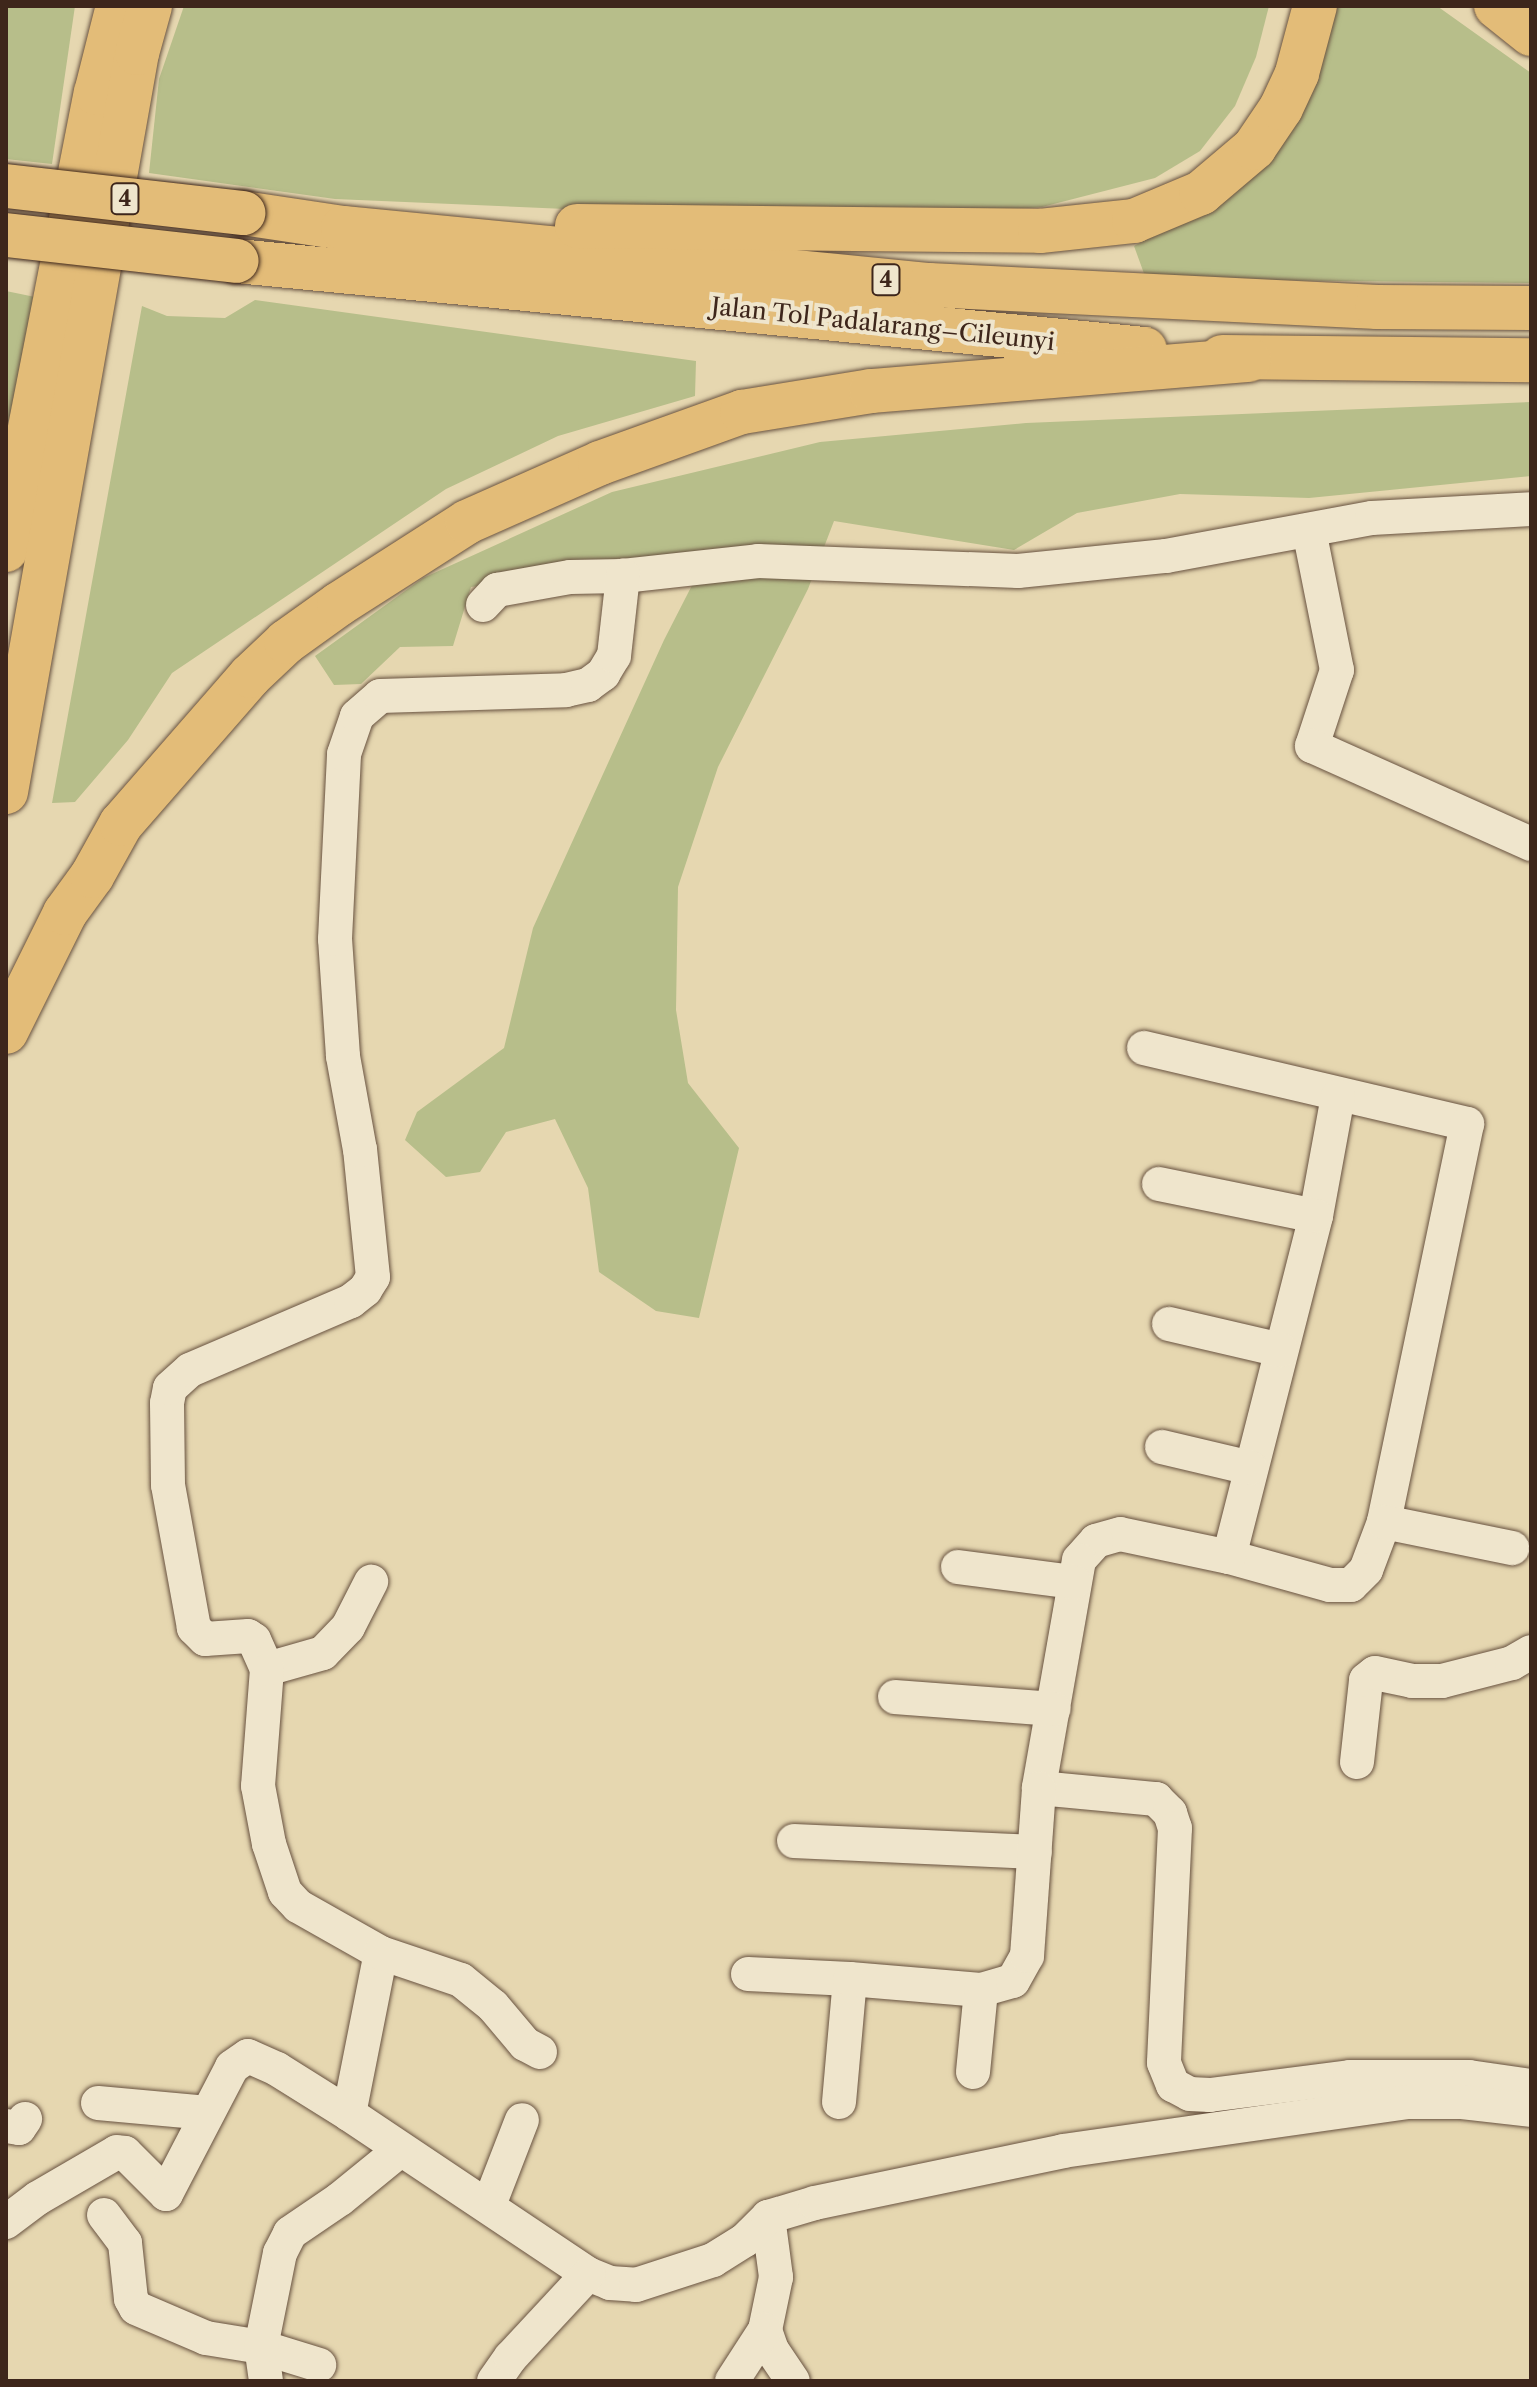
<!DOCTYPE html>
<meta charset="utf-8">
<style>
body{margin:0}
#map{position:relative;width:1537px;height:2387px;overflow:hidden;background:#e6d7b0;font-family:"Libre Caslon Text",serif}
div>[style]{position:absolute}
.green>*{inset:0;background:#b7be8a}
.roads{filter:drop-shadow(0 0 2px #685240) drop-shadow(0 0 2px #685240)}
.street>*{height:34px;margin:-17px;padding:0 17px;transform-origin:17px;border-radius:17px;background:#efe5cc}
.highway>*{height:44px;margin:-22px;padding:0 22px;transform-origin:22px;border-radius:22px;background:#e3bc78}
.bridges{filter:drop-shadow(0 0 2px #3e261b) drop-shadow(0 0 2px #3e261b)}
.highway-bridge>*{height:44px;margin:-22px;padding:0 22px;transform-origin:22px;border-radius:22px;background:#e3bc78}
span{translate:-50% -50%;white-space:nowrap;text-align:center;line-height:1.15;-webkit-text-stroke:8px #efe5cc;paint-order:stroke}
.shield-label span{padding:2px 6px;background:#efe5cc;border:2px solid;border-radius:6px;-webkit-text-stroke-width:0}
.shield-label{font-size:22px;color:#3e261b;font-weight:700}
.street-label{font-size:24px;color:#3e261b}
.frame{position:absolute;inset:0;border:8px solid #3e261b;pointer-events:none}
</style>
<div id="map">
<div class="green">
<i style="clip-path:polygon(6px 6px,75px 6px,52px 164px,6px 159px)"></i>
<i style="clip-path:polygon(184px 6px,1269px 6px,1256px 57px,1235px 106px,1200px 151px,1155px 178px,1042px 207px,940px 215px,658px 213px,335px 199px,149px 173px,159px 79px)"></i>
<i style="clip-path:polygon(1329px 6px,1437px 6px,1531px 73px,1531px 283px,1146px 279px,1134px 246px,1196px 213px)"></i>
<i style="clip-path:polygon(6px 291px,35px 297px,6px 448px)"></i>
<i style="clip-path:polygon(255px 300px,696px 361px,695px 396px,558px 436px,446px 489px,172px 673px,128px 740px,75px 802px,52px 803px,142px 306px,167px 316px,225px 318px)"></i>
<i style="clip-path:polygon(1531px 402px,1531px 476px,1309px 498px,1180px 494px,1077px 513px,1014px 550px,834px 521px,808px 589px,718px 767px,678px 887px,676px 1010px,688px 1083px,739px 1148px,699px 1318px,656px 1311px,599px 1272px,588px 1188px,555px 1119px,506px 1132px,480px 1172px,446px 1177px,405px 1140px,417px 1112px,504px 1048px,533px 928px,664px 640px,708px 554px,471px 587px,453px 646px,400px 647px,361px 684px,334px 685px,315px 656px,423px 578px,612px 492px,820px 442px,1026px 423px)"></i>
</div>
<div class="roads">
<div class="street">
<i style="left:1309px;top:530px;width:143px;rotate:78.7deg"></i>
<i style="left:1337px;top:670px;width:80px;rotate:108.2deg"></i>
<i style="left:1312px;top:746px;width:240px;rotate:24.1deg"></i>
<i style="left:483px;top:605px;width:21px;rotate:-47deg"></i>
<i style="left:497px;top:590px;width:74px;rotate:-10.1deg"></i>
<i style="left:570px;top:577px;width:53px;rotate:-1.1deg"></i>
<i style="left:623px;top:576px;width:136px;rotate:-6.3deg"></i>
<i style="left:758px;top:561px;width:260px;rotate:2.2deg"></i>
<i style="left:1018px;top:571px;width:149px;rotate:-5.8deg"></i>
<i style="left:1166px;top:556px;width:209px;rotate:-10.5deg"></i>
<i style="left:1372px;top:518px;width:159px;rotate:-3.2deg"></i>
<i style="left:1144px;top:1048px;width:332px;rotate:13.2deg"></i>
<i style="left:1467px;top:1124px;width:407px;rotate:101.8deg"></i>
<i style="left:1384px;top:1522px;width:51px;rotate:110.6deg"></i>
<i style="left:1366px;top:1570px;width:21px;rotate:135deg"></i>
<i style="left:1351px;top:1585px;width:21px;rotate:180deg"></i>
<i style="left:1330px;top:1585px;width:105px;rotate:-164.5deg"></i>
<i style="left:1338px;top:1096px;width:122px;rotate:100.4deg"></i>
<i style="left:1316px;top:1216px;width:352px;rotate:104.3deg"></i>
<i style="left:1229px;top:1557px;width:111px;rotate:-168.1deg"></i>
<i style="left:1120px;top:1534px;width:25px;rotate:164deg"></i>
<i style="left:1096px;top:1541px;width:25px;rotate:132deg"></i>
<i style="left:1079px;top:1560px;width:231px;rotate:100deg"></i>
<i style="left:1039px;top:1788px;width:118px;rotate:5.4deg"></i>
<i style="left:1156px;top:1799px;width:20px;rotate:45deg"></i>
<i style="left:1170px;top:1813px;width:16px;rotate:72deg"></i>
<i style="left:1175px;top:1828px;width:235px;rotate:92.7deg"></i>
<i style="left:1164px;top:2063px;width:24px;rotate:68deg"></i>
<i style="left:1173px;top:2085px;width:19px;rotate:28deg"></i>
<i style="left:1190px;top:2094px;width:20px;rotate:3deg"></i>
<i style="left:1210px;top:2095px;width:141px;rotate:-7.3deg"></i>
<i style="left:1350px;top:2077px;width:119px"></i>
<i style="left:1469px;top:2077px;width:63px;rotate:8.3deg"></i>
<i style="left:1159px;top:1184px;width:160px;rotate:11.5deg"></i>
<i style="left:1169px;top:1324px;width:115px;rotate:13.1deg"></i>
<i style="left:1162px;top:1447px;width:91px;rotate:13.3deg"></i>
<i style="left:1384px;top:1522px;width:131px;rotate:11.5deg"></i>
<i style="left:958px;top:1567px;width:117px;rotate:7.4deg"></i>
<i style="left:267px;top:1669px;width:58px;rotate:-15.9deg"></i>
<i style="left:323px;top:1653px;width:36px;rotate:-46deg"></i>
<i style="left:348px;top:1627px;width:51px;rotate:-62.9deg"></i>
<i style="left:895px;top:1697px;width:159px;rotate:4.3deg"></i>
<i style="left:1357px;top:1762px;width:82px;rotate:-83.7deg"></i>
<i style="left:1366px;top:1680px;width:11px;rotate:-38deg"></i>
<i style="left:1375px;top:1673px;width:38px;rotate:12deg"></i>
<i style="left:1412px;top:1681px;width:30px"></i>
<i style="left:1442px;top:1681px;width:72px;rotate:-14.4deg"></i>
<i style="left:1512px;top:1663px;width:22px;rotate:-30deg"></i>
<i style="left:794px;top:1841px;width:241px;rotate:2.6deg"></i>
<i style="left:381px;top:1953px;width:95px;rotate:-150.5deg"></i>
<i style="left:298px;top:1906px;width:19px;rotate:-133deg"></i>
<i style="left:285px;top:1892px;width:51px;rotate:-108.4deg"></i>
<i style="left:269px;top:1844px;width:59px;rotate:-100.7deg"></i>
<i style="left:258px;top:1786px;width:117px;rotate:-85.6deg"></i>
<i style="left:267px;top:1669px;width:32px;rotate:-114deg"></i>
<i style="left:254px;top:1640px;width:7px;rotate:-146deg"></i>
<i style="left:248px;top:1636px;width:43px;rotate:176deg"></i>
<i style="left:205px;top:1639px;width:16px;rotate:-135deg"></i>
<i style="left:194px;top:1628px;width:145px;rotate:-100.3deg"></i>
<i style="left:168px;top:1485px;width:82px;rotate:-90.7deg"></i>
<i style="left:167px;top:1403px;width:15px;rotate:-79deg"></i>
<i style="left:170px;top:1388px;width:27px;rotate:-42deg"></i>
<i style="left:190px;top:1370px;width:175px;rotate:-23.2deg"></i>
<i style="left:351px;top:1301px;width:18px;rotate:-38deg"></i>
<i style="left:365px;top:1290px;width:15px;rotate:-58deg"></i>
<i style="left:373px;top:1277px;width:128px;rotate:-95.8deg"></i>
<i style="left:360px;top:1150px;width:96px;rotate:-100.3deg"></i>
<i style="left:343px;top:1056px;width:117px;rotate:-93.9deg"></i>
<i style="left:335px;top:939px;width:185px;rotate:-87.2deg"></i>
<i style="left:344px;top:754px;width:40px;rotate:-71.1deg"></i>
<i style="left:357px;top:716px;width:30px;rotate:-41deg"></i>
<i style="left:380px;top:696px;width:186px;rotate:-1.8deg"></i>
<i style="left:566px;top:690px;width:23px;rotate:-13deg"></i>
<i style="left:588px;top:685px;width:19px;rotate:-36deg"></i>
<i style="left:603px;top:674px;width:21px;rotate:-59deg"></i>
<i style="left:614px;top:656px;width:81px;rotate:-83.6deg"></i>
<i style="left:748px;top:1974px;width:102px;rotate:2.8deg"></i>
<i style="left:973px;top:2072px;width:82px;rotate:-84.4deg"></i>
<i style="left:839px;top:2102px;width:123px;rotate:-84.9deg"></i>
<i style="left:850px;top:1979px;width:131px;rotate:4.8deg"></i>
<i style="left:981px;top:1990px;width:33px;rotate:-16deg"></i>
<i style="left:1013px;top:1981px;width:29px;rotate:-61deg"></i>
<i style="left:1027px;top:1956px;width:168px;rotate:-85.9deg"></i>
<i style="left:98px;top:2103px;width:110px;rotate:5.2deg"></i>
<i style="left:349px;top:2114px;width:164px;rotate:-78.8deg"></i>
<i style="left:381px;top:1953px;width:84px;rotate:18.6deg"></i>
<i style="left:461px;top:1980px;width:41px;rotate:39.1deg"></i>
<i style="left:493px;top:2006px;width:50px;rotate:49.9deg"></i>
<i style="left:525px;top:2044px;width:17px;rotate:28deg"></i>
<i style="left:6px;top:2126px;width:13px;rotate:9deg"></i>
<i style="left:19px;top:2128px;width:11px;rotate:-56deg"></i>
<i style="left:489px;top:2205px;width:91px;rotate:-68.8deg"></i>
<i style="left:104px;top:2215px;width:35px;rotate:53deg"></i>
<i style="left:125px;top:2243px;width:56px;rotate:83.9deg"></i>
<i style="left:131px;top:2299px;width:10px;rotate:61deg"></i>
<i style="left:136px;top:2308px;width:76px;rotate:23.2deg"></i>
<i style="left:206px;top:2338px;width:56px;rotate:9.3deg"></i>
<i style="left:261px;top:2347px;width:61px;rotate:17.2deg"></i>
<i style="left:768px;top:2217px;width:61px;rotate:82.4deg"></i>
<i style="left:776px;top:2277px;width:54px;rotate:101.7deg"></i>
<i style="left:765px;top:2330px;width:21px;rotate:71deg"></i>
<i style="left:772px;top:2350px;width:37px;rotate:56deg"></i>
<i style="left:6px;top:2222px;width:40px;rotate:-37deg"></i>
<i style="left:38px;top:2198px;width:91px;rotate:-30.2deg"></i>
<i style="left:117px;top:2152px;width:8px;rotate:7deg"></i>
<i style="left:125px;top:2153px;width:58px;rotate:45deg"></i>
<i style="left:166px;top:2194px;width:143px;rotate:-62.5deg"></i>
<i style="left:232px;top:2067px;width:19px;rotate:-35deg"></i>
<i style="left:248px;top:2056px;width:32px;rotate:24deg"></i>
<i style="left:277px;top:2069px;width:85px;rotate:32deg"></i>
<i style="left:349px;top:2114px;width:288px;rotate:33.8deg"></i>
<i style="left:588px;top:2274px;width:24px;rotate:22deg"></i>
<i style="left:610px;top:2283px;width:26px;rotate:4deg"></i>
<i style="left:636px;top:2285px;width:81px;rotate:-18deg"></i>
<i style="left:713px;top:2260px;width:38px;rotate:-32deg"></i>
<i style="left:745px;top:2240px;width:33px;rotate:-45deg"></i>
<i style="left:768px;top:2217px;width:49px;rotate:-16.6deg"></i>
<i style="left:815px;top:2203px;width:253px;rotate:-11.8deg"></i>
<i style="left:1063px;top:2151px;width:347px;rotate:-8.1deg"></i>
<i style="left:1407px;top:2102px;width:55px"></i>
<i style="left:1462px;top:2102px;width:69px;rotate:6.6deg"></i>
<i style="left:266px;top:2381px;width:34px;rotate:-98deg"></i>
<i style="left:261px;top:2347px;width:96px;rotate:-78.6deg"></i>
<i style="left:280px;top:2253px;width:22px;rotate:-63deg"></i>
<i style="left:290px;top:2233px;width:60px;rotate:-34.2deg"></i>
<i style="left:340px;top:2199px;width:77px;rotate:-39.2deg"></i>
<i style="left:494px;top:2381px;width:29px;rotate:-55deg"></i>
<i style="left:511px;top:2357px;width:113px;rotate:-47.1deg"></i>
<i style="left:732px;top:2381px;width:61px;rotate:-57.1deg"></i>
</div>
<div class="highway">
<i style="left:1496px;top:6px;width:45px;rotate:38.7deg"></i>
<i style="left:243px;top:213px;width:101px;rotate:8.5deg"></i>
<i style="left:343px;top:228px;width:589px;rotate:5.56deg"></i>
<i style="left:929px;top:285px;width:449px;rotate:2.8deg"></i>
<i style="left:1377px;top:307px;width:154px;rotate:0.4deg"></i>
<i style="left:577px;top:226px;width:463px;rotate:0.6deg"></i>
<i style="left:1040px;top:231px;width:95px;rotate:-6.1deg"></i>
<i style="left:1134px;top:221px;width:73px;rotate:-22.7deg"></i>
<i style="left:1201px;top:193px;width:70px;rotate:-40.3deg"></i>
<i style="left:1254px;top:148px;width:48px;rotate:-56deg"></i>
<i style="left:1281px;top:108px;width:38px;rotate:-65deg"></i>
<i style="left:1297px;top:73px;width:69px;rotate:-75deg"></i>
<i style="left:237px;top:261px;width:912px;rotate:5.54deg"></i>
<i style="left:1222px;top:357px;width:309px;rotate:0.6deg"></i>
<i style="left:6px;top:550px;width:466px;rotate:-78.9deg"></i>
<i style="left:96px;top:93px;width:90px;rotate:-75.8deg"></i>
<i style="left:6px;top:792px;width:751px;rotate:-79.95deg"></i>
<i style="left:137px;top:53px;width:49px;rotate:-74.5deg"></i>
<i style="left:6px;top:1032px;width:133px;rotate:-63.6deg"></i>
<i style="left:65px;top:913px;width:46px;rotate:-53.9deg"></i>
<i style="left:92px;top:876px;width:60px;rotate:-60.9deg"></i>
<i style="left:121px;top:824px;width:196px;rotate:-48.9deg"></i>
<i style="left:250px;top:676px;width:50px;rotate:-43.4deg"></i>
<i style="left:286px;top:642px;width:65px;rotate:-35.6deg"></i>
<i style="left:339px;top:604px;width:152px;rotate:-32.6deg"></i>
<i style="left:467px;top:522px;width:145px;rotate:-23.9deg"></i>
<i style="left:600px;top:463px;width:151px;rotate:-19.8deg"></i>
<i style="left:742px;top:412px;width:131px;rotate:-9.2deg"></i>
<i style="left:871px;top:391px;width:379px;rotate:-4.7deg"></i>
</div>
</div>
<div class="bridges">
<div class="highway-bridge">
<i style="left:6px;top:186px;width:239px;rotate:6.5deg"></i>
<i style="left:6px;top:235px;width:232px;rotate:6.4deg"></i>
</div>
</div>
<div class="shield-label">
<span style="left:125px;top:199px">4</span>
<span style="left:886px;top:280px">4</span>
</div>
<div class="street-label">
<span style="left:883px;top:324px;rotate:6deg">Jalan Tol Padalarang–Cileunyi</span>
</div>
<div class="frame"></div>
</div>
